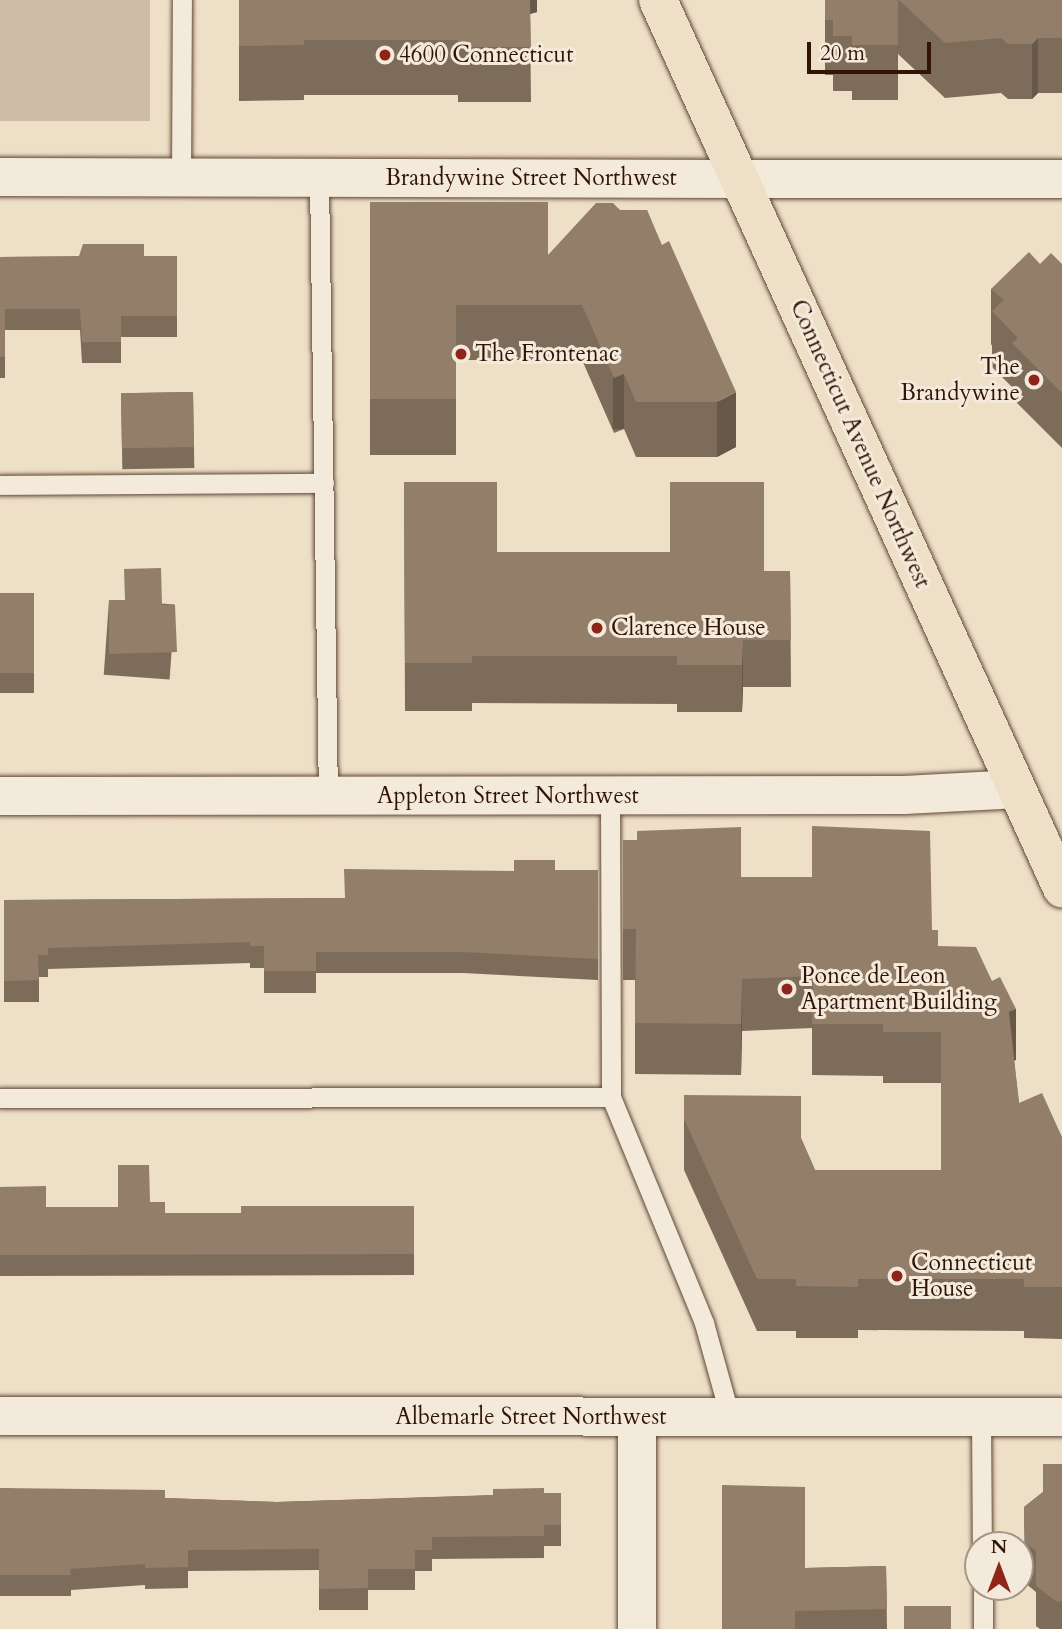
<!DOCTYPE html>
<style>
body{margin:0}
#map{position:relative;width:1062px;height:1629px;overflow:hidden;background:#eedfc7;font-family:Cardo,serif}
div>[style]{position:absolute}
.green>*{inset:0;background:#cebca6;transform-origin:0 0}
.roads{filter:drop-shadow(0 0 2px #604736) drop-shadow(0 0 2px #604736)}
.lane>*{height:19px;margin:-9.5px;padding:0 9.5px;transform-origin:9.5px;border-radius:9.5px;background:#f4eadb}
.street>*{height:38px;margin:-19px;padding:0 19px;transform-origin:19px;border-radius:19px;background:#f4eadb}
.secondary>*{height:38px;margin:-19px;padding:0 19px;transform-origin:19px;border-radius:19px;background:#f4eadb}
.primary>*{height:38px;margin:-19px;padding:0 19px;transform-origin:19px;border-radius:19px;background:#eedfc7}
.wall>*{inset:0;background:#7e6c5b;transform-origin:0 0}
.shaded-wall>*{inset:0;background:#67584a;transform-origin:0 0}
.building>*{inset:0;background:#937e6a;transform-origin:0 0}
.dots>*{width:19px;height:19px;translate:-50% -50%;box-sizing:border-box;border:4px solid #f4eadb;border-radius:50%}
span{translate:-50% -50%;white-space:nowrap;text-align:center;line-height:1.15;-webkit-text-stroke:6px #f4eadb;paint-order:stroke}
.poi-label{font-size:23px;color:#311405}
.left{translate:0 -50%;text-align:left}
.right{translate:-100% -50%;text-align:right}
.street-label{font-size:23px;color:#311405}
.north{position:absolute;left:964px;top:1531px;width:70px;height:70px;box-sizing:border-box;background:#f4eadb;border:2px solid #a69485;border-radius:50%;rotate:0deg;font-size:19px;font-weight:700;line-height:28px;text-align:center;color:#311405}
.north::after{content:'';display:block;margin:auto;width:24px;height:32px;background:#8f2418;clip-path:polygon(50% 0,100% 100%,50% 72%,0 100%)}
.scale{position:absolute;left:807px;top:42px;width:124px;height:32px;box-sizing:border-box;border:4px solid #311405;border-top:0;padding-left:9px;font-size:21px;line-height:24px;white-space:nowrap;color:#311405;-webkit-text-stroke:5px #f4eadb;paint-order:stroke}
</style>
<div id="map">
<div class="green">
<i style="left:0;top:0;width:150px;height:121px"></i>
</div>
<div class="roads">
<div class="lane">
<i style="left:181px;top:177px;width:177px;rotate:-89.7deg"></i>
<i style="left:319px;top:178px;width:618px;rotate:89.17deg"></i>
<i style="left:0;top:485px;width:324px;rotate:-0.4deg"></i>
<i style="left:610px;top:796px;width:301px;rotate:89.8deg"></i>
<i style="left:611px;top:1097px;width:244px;rotate:67.6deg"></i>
<i style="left:704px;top:1323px;width:98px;rotate:74.5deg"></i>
<i style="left:0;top:1098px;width:611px;rotate:-0.09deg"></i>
<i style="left:981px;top:1417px;width:128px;rotate:89.6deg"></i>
<i style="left:983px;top:1587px;width:42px;rotate:90deg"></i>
</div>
<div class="street">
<i style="left:0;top:177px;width:740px;rotate:0.15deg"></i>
<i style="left:0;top:796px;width:904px;rotate:-0.06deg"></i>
<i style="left:904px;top:795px;width:113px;rotate:-3deg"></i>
<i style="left:637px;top:1629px;width:212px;rotate:-90deg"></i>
</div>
<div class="secondary">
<i style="left:740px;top:179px;width:322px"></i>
<i style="left:0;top:1416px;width:1062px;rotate:0.05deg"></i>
</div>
<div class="primary">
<i style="left:658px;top:0;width:976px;rotate:65.54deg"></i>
</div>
</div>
<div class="wall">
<i style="clip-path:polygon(239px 0,537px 0,537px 12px,530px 14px,531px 102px,458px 102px,458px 95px,304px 95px,304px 100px,239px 101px)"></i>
<i style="clip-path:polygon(825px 0,1062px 0,1062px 93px,1038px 93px,1032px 99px,1008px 99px,1001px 93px,945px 98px,898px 54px,898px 100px,852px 100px,852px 91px,833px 91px,833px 75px,825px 75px)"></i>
<i style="clip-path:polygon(370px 202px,548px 255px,620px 210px,647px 210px,736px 447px,717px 457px,636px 457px,624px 429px,614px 433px,582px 360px,456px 360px,456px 455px,370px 455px)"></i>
<i style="clip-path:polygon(177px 256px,177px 337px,121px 337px,121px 363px,82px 363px,80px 330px,5px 330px,5px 378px,0 378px,0 257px)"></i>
<i style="clip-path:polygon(1040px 264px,1062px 264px,1062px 448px,1012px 398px,1012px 387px,992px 367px,992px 346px,991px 344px,991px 289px)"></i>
<i style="left:193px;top:392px;width:76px;height:72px;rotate:89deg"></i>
<i style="clip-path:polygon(404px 482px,497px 552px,764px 571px,790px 571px,791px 687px,743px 687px,742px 712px,677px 712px,677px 704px,472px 703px,472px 711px,405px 711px)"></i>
<i style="left:0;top:593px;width:34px;height:100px"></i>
<i style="left:109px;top:600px;width:66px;height:75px;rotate:4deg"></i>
<i style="clip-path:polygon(623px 840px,741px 877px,932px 930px,938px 946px,1016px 1060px,1014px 1061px,1019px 1103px,1062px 1137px,1062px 1339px,1024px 1338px,1024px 1331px,858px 1330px,858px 1338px,796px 1338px,796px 1331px,757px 1331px,684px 1170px,684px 1119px,801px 1138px,815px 1170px,941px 1170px,941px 1083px,883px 1083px,883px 1076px,812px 1075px,812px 1028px,742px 1031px,741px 1075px,635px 1074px,635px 980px,623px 980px)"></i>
<i style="clip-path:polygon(598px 870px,598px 980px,463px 973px,316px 973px,316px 993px,264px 993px,264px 968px,250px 968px,250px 963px,48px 969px,48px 977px,39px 977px,39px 1002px,4px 1002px,4px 900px,345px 898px,514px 871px)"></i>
<i style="clip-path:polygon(0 1187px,46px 1207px,118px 1207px,150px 1202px,165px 1213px,241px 1213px,414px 1206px,414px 1275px,0 1276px)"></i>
<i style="clip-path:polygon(1062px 1464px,1062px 1629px,1040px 1629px,1036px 1626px,1036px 1592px,1025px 1583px,1024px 1507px,1043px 1492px)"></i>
<i style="clip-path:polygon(0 1488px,165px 1498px,277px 1502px,561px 1493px,561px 1546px,544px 1546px,544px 1558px,432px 1559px,432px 1571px,415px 1571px,415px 1590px,368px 1590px,368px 1610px,319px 1610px,319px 1570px,188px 1571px,188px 1588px,145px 1589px,145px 1585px,71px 1590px,71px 1596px,0 1596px)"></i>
<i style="clip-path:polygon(886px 1566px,887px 1629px,722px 1629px,805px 1568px)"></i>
</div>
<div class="shaded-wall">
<i style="clip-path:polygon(530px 0,537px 0,537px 12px,530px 14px)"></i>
<i style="clip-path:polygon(1038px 38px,1038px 93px,1032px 99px,1032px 44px)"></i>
<i style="left:624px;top:374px;width:55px;height:11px;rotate:90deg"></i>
<i style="clip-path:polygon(736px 392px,736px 447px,717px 457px,717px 402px)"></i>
<i style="clip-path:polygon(743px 640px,743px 687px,742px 712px,742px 665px)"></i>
<i style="clip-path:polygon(742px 979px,742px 1031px,741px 1075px,741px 1024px)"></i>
<i style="left:1016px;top:1009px;width:51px;height:8px;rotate:90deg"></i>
</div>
<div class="building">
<i style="clip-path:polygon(239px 0,530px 0,531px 47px,458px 47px,458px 40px,304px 40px,304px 45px,239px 46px)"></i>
<i style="clip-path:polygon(825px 0,898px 0,898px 45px,852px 45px,852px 36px,833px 36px,833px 20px,825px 20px)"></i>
<i style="clip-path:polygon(899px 0,1062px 0,1062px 38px,1038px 38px,1032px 44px,1008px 44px,1001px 38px,945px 43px)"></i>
<i style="clip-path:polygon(370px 202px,548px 202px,548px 255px,596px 203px,613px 203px,620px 210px,647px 210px,662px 245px,669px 241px,736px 392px,717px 402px,636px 402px,624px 374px,614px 378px,582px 305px,456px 305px,456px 399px,370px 399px)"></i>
<i style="clip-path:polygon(83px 244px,144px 244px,144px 256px,177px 256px,177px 316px,121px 316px,121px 342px,82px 342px,80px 309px,5px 309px,5px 357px,0 357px,0 257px,79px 256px)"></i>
<i style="clip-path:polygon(1029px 252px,1040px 264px,1051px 253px,1062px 264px,1062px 393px,1012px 343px,1018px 338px,992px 311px,1004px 300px,991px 289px)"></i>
<i style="left:193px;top:392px;width:55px;height:72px;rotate:89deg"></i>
<i style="clip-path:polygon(404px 482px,497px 482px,497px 552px,670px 552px,670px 482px,764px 482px,764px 571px,790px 571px,791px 640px,743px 640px,742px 665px,677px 665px,677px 656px,472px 656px,472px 663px,405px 663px)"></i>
<i style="clip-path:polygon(161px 568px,162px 605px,175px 605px,177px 652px,109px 654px,109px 600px,125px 600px,124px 569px)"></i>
<i style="left:0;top:593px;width:34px;height:80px"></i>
<i style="clip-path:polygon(812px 826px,930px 831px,932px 930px,938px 930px,938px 946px,976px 947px,992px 981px,1000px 977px,1016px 1009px,1009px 1012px,1019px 1103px,1042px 1093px,1062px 1137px,1062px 1287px,1024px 1287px,1024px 1279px,858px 1279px,858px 1287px,796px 1286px,796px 1279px,757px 1279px,684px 1119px,684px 1095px,801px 1096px,801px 1138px,815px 1170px,941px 1170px,941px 1032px,883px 1032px,883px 1024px,812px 1024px,813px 976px,742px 979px,741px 1024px,635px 1023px,636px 929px,623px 929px,623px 840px,637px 840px,637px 831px,741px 827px,741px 877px,812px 877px)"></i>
<i style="clip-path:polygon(514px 860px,555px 860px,555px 870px,598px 870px,598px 959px,463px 952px,316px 952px,316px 971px,264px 971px,264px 946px,250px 946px,250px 942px,48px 948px,48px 955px,38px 955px,39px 980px,4px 981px,4px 900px,345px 898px,344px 869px,514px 871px)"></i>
<i style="clip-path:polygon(118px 1165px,149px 1165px,150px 1202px,165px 1202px,165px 1213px,241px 1213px,241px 1206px,414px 1206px,414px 1254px,0 1255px,0 1187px,46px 1186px,46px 1207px,118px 1207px)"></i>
<i style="clip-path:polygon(1043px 1464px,1062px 1464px,1062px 1601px,1057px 1602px,1036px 1586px,1036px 1551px,1025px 1543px,1024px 1507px,1043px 1492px)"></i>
<i style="clip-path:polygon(722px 1485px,805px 1487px,805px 1568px,886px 1566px,887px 1609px,795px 1611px,795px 1629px,722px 1629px)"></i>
<i style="clip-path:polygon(0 1488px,165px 1490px,165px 1498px,277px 1502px,473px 1496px,493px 1495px,493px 1489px,544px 1488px,544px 1493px,561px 1493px,561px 1525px,544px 1525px,544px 1536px,432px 1537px,432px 1550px,415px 1550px,415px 1569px,368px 1569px,368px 1588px,319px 1589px,319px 1549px,188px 1550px,188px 1567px,145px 1568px,145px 1564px,70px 1569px,71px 1575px,0 1575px)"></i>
<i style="left:904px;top:1606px;width:47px;height:23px"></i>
</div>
<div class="dots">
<i style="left:385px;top:55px;background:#8f2418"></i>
<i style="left:461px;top:354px;background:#8f2418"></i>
<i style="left:1034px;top:380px;background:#8f2418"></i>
<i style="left:597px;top:628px;background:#8f2418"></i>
<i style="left:787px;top:989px;background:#8f2418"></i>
<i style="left:897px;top:1276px;background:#8f2418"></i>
</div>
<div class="poi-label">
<span class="left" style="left:399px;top:55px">4600 Connecticut</span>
<span class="left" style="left:475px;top:354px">The Frontenac</span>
<span class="right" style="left:1020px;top:380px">The<br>Brandywine</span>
<span class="left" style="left:611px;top:628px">Clarence House</span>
<span class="left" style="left:801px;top:989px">Ponce de Leon<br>Apartment Building</span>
<span class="left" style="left:911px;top:1276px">Connecticut<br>House</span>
</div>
<div class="street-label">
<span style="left:531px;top:178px">Brandywine Street Northwest</span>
<span style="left:860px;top:444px;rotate:66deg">Connecticut Avenue Northwest</span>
<span style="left:508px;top:796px">Appleton Street Northwest</span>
<span style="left:531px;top:1417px">Albemarle Street Northwest</span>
</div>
<div class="north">N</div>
<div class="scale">20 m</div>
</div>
